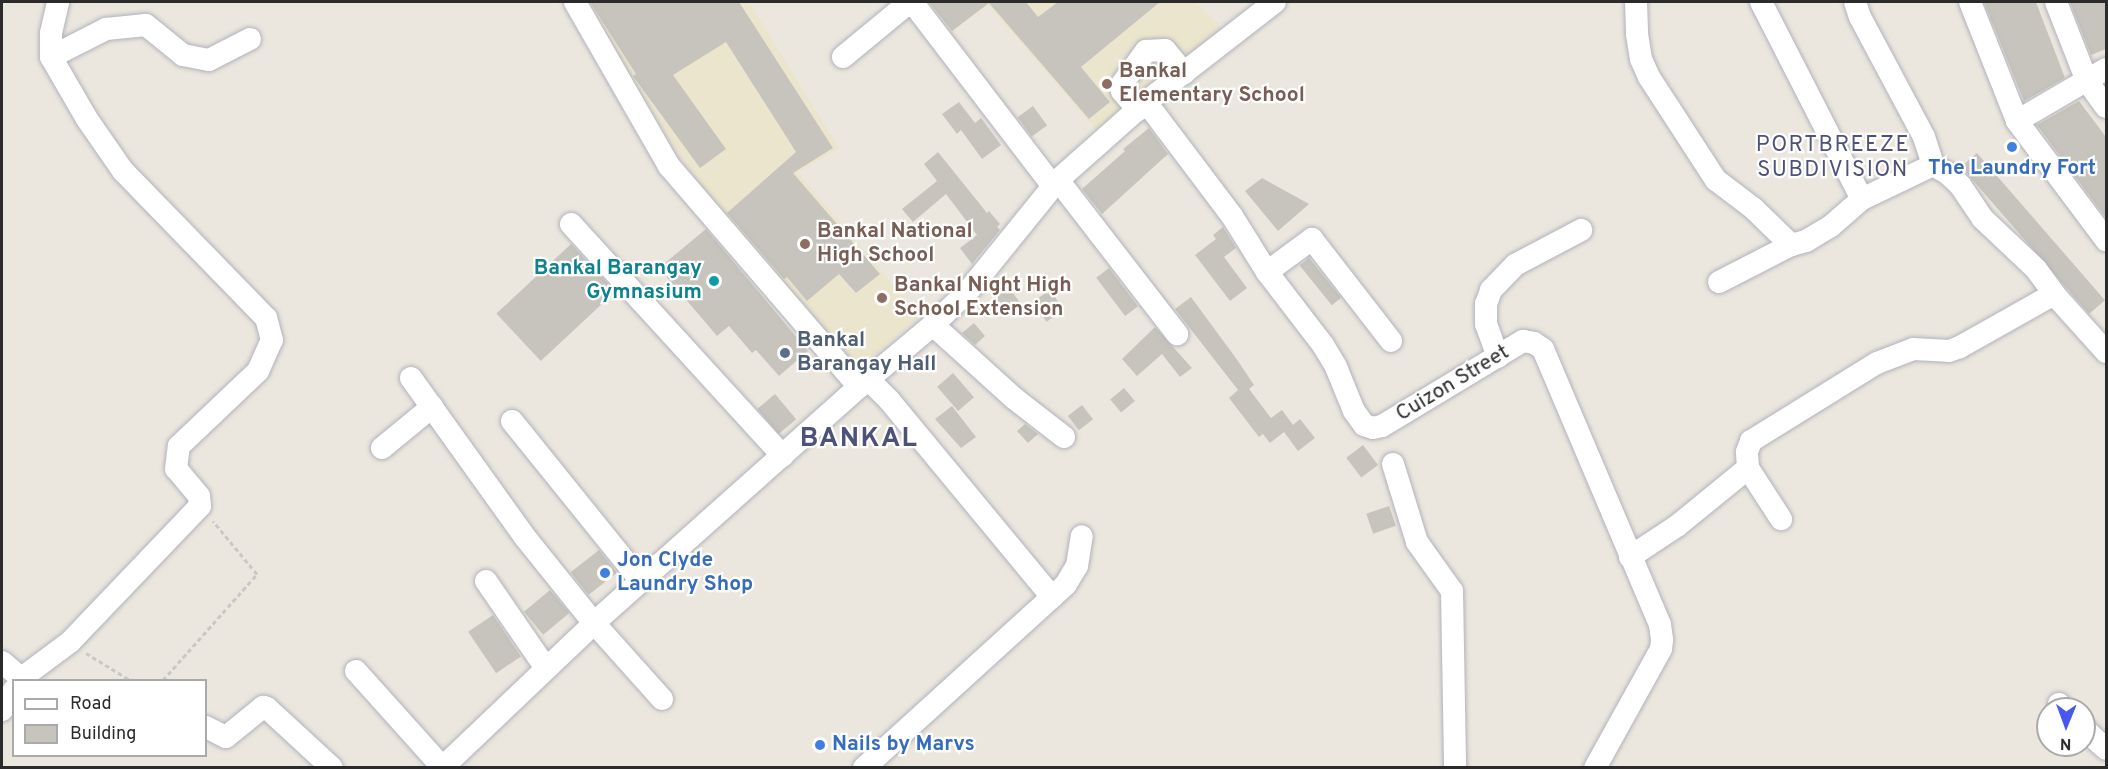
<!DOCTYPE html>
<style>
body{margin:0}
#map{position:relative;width:2108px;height:769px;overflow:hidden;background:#ece7de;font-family:Overpass,sans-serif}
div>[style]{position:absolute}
.education>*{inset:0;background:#ece5ce}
.building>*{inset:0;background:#c7c4bd;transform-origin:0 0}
.path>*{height:3px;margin-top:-1.5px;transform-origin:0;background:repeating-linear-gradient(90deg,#c8c8c8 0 4.5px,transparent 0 7.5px)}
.roads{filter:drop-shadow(0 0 2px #b1b3bd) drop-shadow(0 0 2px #b1b3bd)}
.minor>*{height:22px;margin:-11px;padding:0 11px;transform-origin:11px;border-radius:11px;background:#fff}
.dots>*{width:16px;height:16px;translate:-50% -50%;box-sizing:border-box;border:3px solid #fff;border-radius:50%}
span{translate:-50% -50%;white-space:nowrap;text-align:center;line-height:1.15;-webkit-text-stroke:4.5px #fff;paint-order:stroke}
.education-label{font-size:21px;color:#785e54;font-weight:700}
.left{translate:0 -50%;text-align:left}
.shop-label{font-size:21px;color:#366cbe;font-weight:700}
.culture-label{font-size:21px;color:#0d838f;font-weight:700}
.right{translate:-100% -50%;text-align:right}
.service-label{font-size:21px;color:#4e5e75;font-weight:700}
.street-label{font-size:21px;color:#2b2b2b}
.neighbourhood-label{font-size:22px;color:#4e5179;letter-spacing:1.5px}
.district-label{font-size:27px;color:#4e5179;font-weight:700;letter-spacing:1.5px}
.frame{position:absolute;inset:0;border:3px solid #2b2b2b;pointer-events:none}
.legend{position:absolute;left:12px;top:679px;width:195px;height:78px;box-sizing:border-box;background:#fff;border:2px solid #aaa;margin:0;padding:8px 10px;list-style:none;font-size:18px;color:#2b2b2b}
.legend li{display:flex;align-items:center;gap:12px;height:30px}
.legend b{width:30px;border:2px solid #aaa}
.north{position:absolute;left:2036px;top:697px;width:60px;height:60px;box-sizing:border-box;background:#fff;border:2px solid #aaa;border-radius:50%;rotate:181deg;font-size:16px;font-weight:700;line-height:24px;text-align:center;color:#2b2b2b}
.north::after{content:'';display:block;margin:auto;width:21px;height:27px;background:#4858ee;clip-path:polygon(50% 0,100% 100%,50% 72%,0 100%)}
</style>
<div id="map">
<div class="education">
<i style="clip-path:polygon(588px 2px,749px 2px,839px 148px,798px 173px,920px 316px,858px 369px,686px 168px)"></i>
<i style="clip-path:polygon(918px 2px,1196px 2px,1225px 31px,1098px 132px,988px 5px,946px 37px)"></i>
</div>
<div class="building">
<i style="clip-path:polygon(590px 2px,739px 2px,833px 148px,793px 173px,880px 274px,856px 293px,839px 274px,807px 301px,787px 277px,784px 279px,727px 213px,796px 152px,726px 42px,673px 75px,726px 149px,700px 168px,633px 76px,636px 74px)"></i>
<i style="clip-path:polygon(929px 2px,1026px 2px,1038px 17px,1058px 2px,1160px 2px,1081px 67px,1110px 102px,1089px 119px,989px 3px,952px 31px)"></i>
<i style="clip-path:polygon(1984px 2px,2036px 2px,2065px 78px,2024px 101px)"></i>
<i style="clip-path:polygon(2070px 2px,2106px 2px,2106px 49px,2091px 55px)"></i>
<i style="clip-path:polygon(2079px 101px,2106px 137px,2106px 218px,2037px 125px)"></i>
<i style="clip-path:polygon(959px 102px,975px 123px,981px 118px,1001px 145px,982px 159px,961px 130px,957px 134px,942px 114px)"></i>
<i style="left:1033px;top:106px;width:24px;height:19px;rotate:54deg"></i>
<i style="clip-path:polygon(1149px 128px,1168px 154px,1102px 214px,1082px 189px,1125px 151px,1123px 149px)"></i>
<i style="clip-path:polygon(938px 152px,987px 213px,989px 211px,1000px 224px,997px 227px,1000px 230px,972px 264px,960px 248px,977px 235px,946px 194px,913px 222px,902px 209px,937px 181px,924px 164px)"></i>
<i style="left:1977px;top:153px;width:195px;height:21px;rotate:49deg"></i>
<i style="clip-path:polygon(1262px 178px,1309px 204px,1278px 231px,1245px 191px)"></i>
<i style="clip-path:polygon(1223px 227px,1236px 248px,1224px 257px,1247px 288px,1230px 301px,1195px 255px,1216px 239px,1213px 235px)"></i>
<i style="clip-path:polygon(706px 229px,808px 351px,779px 376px,756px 350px,752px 353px,729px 326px,717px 336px,659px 268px)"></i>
<i style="left:571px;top:244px;width:65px;height:102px;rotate:47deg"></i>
<i style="left:1309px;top:258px;width:51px;height:12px;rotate:51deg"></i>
<i style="left:1109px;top:268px;width:48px;height:16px;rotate:53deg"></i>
<i style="left:1005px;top:282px;width:26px;height:18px;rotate:54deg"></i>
<i style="left:1050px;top:290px;width:24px;height:21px;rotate:55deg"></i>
<i style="clip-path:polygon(1191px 297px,1238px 361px,1254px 385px,1249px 389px,1271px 418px,1282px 410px,1293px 425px,1300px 419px,1315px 438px,1298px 451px,1284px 432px,1270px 443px,1263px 434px,1259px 437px,1229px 398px,1238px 390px,1175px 309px)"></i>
<i style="clip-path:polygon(974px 323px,985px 336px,975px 345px,962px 333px)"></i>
<i style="clip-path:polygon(1155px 327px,1192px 368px,1180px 377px,1162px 354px,1137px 376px,1122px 359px)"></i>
<i style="left:953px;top:373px;width:32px;height:21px;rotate:49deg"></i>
<i style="left:1124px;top:388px;width:17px;height:18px;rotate:50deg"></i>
<i style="left:775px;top:394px;width:33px;height:23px;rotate:50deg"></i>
<i style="left:1082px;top:405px;width:18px;height:18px;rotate:52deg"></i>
<i style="clip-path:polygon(952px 406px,976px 437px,961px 448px,935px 419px)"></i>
<i style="clip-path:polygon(1025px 424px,1038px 434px,1028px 443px,1017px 431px)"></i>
<i style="left:1363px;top:445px;width:25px;height:21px;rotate:53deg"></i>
<i style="left:1389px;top:506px;width:21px;height:24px;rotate:71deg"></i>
<i style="left:599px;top:550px;width:29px;height:36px;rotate:52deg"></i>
<i style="left:550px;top:590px;width:30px;height:34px;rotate:50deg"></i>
<i style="left:493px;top:615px;width:50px;height:30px;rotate:56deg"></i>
</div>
<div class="path">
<i style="left:86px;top:653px;width:52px;rotate:31.5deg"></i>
<i style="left:163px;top:680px;width:142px;rotate:-48.4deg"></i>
<i style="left:257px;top:574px;width:69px;rotate:-129.7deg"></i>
</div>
<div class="roads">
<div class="minor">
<i style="left:575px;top:2px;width:189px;rotate:60.2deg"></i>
<i style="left:669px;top:166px;width:291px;rotate:49.3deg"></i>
<i style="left:1636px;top:2px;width:32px;rotate:88deg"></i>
<i style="left:1637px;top:34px;width:25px;rotate:81deg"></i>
<i style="left:1641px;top:59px;width:20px;rotate:66deg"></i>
<i style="left:1649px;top:77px;width:123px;rotate:57deg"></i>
<i style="left:1716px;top:180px;width:48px;rotate:37.3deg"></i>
<i style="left:1754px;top:209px;width:52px;rotate:44.2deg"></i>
<i style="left:1791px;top:245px;width:16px;rotate:-15deg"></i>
<i style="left:1806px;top:241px;width:29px;rotate:-31deg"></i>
<i style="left:1831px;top:226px;width:41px;rotate:-41.1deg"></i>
<i style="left:1862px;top:199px;width:79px;rotate:-25.6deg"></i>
<i style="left:1933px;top:165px;width:16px;rotate:30deg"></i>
<i style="left:1947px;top:173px;width:18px;rotate:43deg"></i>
<i style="left:1960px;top:185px;width:40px;rotate:56deg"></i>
<i style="left:1982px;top:218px;width:74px;rotate:43.4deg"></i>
<i style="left:2036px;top:269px;width:31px;rotate:54deg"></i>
<i style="left:2054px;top:294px;width:78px;rotate:48.1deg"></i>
<i style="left:1761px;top:2px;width:221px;rotate:62.9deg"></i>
<i style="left:1855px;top:2px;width:16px;rotate:72deg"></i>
<i style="left:1860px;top:17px;width:136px;rotate:61.9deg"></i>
<i style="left:1924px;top:137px;width:29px;rotate:72deg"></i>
<i style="left:1970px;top:2px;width:128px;rotate:68.4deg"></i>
<i style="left:2017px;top:121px;width:149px;rotate:53.2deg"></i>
<i style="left:2056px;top:2px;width:85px;rotate:68.6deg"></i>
<i style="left:2087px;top:81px;width:32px;rotate:54deg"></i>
<i style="left:51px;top:57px;width:62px;rotate:-27deg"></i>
<i style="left:106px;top:29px;width:40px;rotate:-5.7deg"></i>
<i style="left:146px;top:25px;width:48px;rotate:39deg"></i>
<i style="left:183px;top:55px;width:26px;rotate:11deg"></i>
<i style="left:209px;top:60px;width:46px;rotate:-27.1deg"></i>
<i style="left:843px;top:57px;width:82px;rotate:-39.5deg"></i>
<i style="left:906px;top:5px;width:10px;rotate:11deg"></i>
<i style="left:916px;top:7px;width:225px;rotate:52.6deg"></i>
<i style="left:1146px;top:102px;width:143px;rotate:53deg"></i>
<i style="left:1232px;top:216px;width:66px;rotate:58deg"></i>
<i style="left:1267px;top:272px;width:92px;rotate:52.5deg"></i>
<i style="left:1323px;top:345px;width:26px;rotate:59deg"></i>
<i style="left:1336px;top:367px;width:48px;rotate:67.8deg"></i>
<i style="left:1354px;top:411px;width:17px;rotate:54deg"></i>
<i style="left:1364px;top:425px;width:9px;rotate:18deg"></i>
<i style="left:1373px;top:428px;width:9px;rotate:-13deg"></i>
<i style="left:1382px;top:426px;width:165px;rotate:-31.1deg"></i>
<i style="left:1523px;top:341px;width:11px;rotate:10deg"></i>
<i style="left:1534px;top:343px;width:11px;rotate:34deg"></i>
<i style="left:1543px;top:349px;width:300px;rotate:67deg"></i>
<i style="left:1660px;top:625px;width:15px;rotate:82deg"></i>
<i style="left:1662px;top:640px;width:9px;rotate:96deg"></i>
<i style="left:1661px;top:649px;width:136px;rotate:119deg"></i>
<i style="left:1138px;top:110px;width:25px;rotate:-130deg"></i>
<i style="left:1122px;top:91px;width:7px;rotate:-90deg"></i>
<i style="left:1122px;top:84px;width:41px;rotate:-54deg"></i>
<i style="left:1146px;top:51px;width:19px;rotate:-3deg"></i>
<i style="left:1165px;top:50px;width:30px;rotate:50deg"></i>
<i style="left:2017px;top:121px;width:103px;rotate:-30.3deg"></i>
<i style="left:1058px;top:180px;width:195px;rotate:52.3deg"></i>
<i style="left:571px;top:224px;width:314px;rotate:47.6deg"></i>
<i style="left:1267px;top:272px;width:56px;rotate:-36.3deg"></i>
<i style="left:1312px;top:239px;width:129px;rotate:52.2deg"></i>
<i style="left:1719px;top:282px;width:81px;rotate:-27.2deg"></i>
<i style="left:933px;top:325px;width:110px;rotate:42.1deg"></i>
<i style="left:1015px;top:399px;width:62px;rotate:37.8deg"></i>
<i style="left:1498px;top:357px;width:35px;rotate:-110deg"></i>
<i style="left:1486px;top:324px;width:20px;rotate:-90deg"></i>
<i style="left:1486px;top:304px;width:15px;rotate:-70deg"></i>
<i style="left:1491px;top:290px;width:35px;rotate:-46deg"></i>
<i style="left:1515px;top:265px;width:75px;rotate:-27.9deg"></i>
<i style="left:411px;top:378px;width:194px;rotate:54.4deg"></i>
<i style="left:524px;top:536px;width:112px;rotate:51.2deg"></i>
<i style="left:594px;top:623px;width:102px;rotate:48.2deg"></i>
<i style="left:868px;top:379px;width:30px;rotate:45deg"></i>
<i style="left:889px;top:400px;width:256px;rotate:50.4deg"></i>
<i style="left:512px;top:421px;width:206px;rotate:51.1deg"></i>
<i style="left:382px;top:448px;width:65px;rotate:-39.4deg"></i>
<i style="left:1393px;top:464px;width:82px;rotate:72.9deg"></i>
<i style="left:1417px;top:542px;width:60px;rotate:54.5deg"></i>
<i style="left:1452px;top:591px;width:177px;rotate:89deg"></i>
<i style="left:1748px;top:468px;width:61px;rotate:57.1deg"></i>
<i style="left:1630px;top:557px;width:56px;rotate:-33.4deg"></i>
<i style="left:1677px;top:526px;width:92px;rotate:-39.2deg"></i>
<i style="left:1748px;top:468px;width:16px;rotate:-94deg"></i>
<i style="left:1747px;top:452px;width:12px;rotate:-70deg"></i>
<i style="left:1751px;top:441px;width:148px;rotate:-31.8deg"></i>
<i style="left:1877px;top:363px;width:39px;rotate:-21deg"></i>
<i style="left:1913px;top:349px;width:36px;rotate:3deg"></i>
<i style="left:1949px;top:351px;width:12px;rotate:-20deg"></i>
<i style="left:1960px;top:347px;width:108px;rotate:-29.4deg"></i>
<i style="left:486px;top:581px;width:104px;rotate:55.5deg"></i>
<i style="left:2px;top:662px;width:25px;rotate:40deg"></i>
<i style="left:356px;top:671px;width:129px;rotate:48.1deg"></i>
<i style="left:19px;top:680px;width:64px;rotate:-36.7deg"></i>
<i style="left:70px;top:642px;width:188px;rotate:-46.3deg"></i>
<i style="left:200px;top:506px;width:10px;rotate:-96deg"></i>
<i style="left:199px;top:496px;width:35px;rotate:-130deg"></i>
<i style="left:176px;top:469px;width:23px;rotate:-83deg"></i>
<i style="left:179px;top:446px;width:109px;rotate:-43.5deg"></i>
<i style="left:258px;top:371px;width:34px;rotate:-66deg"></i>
<i style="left:272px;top:340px;width:23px;rotate:-105deg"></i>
<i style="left:266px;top:318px;width:205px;rotate:-134.2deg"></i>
<i style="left:123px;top:171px;width:63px;rotate:-124.7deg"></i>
<i style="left:87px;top:119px;width:72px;rotate:-120.1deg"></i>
<i style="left:51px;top:57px;width:24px;rotate:-90deg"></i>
<i style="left:51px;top:33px;width:32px;rotate:-77deg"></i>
<i style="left:2059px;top:704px;width:6px;rotate:51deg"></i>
<i style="left:2px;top:710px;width:23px;rotate:-59deg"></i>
<i style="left:206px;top:727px;width:22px;rotate:27deg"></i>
<i style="left:226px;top:737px;width:48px;rotate:-39deg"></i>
<i style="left:263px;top:707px;width:4px;rotate:14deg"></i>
<i style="left:267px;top:708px;width:88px;rotate:42.7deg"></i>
<i style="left:2084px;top:729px;width:30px;rotate:42deg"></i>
<i style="left:442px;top:768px;width:210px;rotate:-43.6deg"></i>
<i style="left:594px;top:623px;width:355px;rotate:-41.7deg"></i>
<i style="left:859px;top:387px;width:97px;rotate:-40deg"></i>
<i style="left:933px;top:325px;width:50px;rotate:-44.2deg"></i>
<i style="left:969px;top:290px;width:141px;rotate:-51deg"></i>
<i style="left:1058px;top:180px;width:118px;rotate:-41.6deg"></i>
<i style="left:1146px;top:102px;width:163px;rotate:-37.8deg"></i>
<i style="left:864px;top:768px;width:273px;rotate:-42.3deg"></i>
<i style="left:1066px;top:584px;width:21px;rotate:-59deg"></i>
<i style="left:1077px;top:566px;width:30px;rotate:-81deg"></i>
</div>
</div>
<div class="dots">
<i style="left:1107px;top:84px;background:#8d6e63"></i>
<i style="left:2012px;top:147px;background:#3f7fe0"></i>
<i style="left:805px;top:244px;background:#8d6e63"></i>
<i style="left:714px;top:281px;background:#0f9aa8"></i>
<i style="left:882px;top:298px;background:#8d6e63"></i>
<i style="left:785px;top:353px;background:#5c6f8a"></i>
<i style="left:605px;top:573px;background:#3f7fe0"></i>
<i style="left:820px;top:745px;background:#3f7fe0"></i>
</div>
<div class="education-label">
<span class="left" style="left:1119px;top:84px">Bankal<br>Elementary School</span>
<span class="left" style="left:817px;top:244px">Bankal National<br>High School</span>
<span class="left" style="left:894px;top:298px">Bankal Night High<br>School Extension</span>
</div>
<div class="shop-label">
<span style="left:2012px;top:169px">The Laundry Fort</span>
<span class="left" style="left:617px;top:573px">Jon Clyde<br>Laundry Shop</span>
<span class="left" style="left:832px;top:745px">Nails by Marvs</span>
</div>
<div class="culture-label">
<span class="right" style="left:702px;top:281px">Bankal Barangay<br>Gymnasium</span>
</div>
<div class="service-label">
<span class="left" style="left:797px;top:353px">Bankal<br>Barangay Hall</span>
</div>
<div class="street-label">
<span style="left:1453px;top:384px;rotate:-31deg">Cuizon Street</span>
</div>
<div class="neighbourhood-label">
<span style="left:1833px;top:158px">PORTBREEZE<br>SUBDIVISION</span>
</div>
<div class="district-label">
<span style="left:859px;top:440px">BANKAL</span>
</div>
<div class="frame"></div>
<ul class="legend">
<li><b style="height:8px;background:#fff"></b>Road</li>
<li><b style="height:16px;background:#c7c4bd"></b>Building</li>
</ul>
<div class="north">N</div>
</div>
